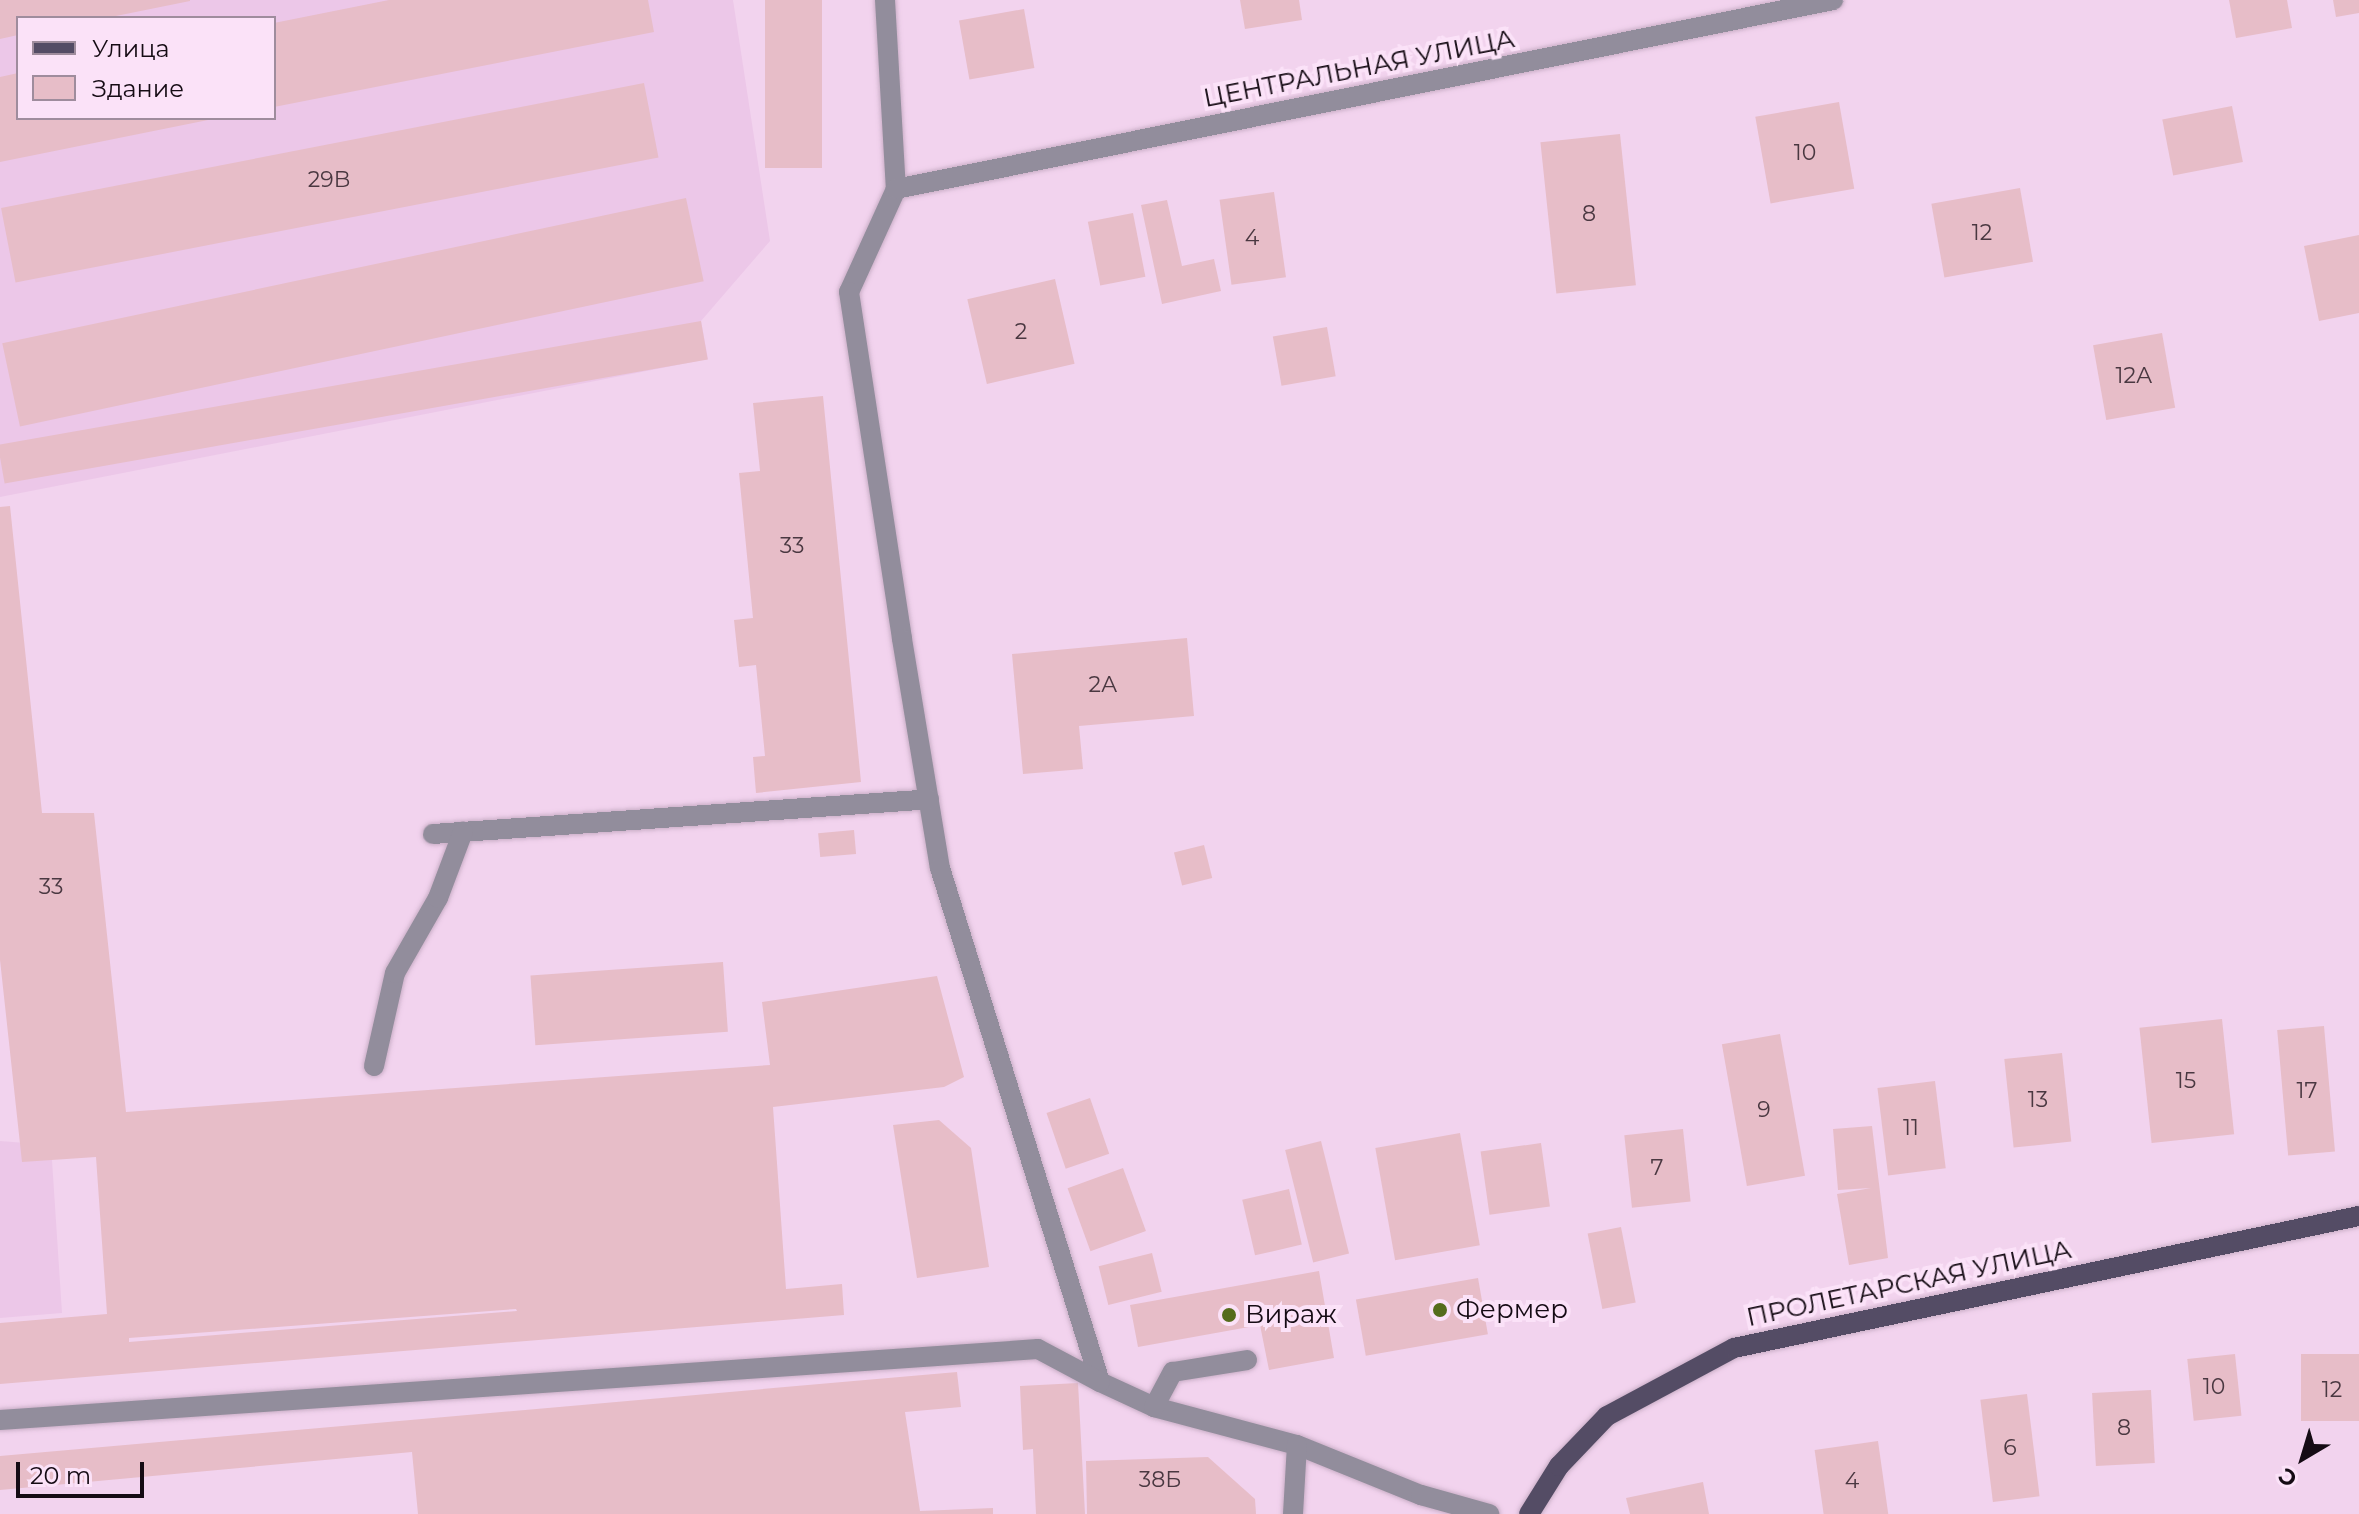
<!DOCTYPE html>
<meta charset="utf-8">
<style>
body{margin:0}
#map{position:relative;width:2359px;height:1514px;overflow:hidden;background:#f2d3ee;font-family:Montserrat,sans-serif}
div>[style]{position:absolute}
.built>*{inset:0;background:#ecc7e8}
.building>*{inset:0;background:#e7bdc8;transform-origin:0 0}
.roads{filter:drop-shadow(0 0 2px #caafc7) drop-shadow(0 0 2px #caafc7)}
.minor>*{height:20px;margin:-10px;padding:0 10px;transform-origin:10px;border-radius:10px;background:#928d9c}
.major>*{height:20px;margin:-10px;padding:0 10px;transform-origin:10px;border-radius:10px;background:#544c65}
.dots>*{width:22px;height:22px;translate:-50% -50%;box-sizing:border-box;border:4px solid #fbe2f8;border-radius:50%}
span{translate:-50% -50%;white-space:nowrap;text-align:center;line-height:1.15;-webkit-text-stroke:8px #fbe2f8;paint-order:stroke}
.number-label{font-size:22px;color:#4a3841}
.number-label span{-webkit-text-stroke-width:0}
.street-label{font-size:26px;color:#150b14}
.poi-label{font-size:26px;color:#150b14}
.left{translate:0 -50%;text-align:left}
.legend{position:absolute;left:16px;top:16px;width:260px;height:104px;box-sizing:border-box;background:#fbe2f8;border:2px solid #9f8c9d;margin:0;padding:10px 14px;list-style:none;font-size:24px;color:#150b14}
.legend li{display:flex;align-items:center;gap:16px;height:40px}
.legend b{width:40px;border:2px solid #9f8c9d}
.north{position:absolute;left:2263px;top:1418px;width:80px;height:80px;-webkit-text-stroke:6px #fbe2f8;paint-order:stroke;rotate:218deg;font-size:22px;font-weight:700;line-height:32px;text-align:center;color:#150b14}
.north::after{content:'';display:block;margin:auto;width:28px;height:36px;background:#150b14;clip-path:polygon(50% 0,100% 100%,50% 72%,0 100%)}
.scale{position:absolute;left:16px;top:1462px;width:128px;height:36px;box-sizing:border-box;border:4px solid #150b14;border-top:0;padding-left:10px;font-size:24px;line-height:28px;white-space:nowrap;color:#150b14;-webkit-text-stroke:6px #fbe2f8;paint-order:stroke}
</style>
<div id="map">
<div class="built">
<i style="clip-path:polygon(evenodd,0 0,733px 0,770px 241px,701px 321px,708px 359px,0 497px,0 0,18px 18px,274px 18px,274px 118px,18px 118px,18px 18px)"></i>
<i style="clip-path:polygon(0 1141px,51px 1145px,62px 1313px,0 1318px)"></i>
</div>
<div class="building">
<i style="clip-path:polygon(0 0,190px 0,190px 1px,106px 18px,18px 18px,18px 35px,0 39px)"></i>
<i style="clip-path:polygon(389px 0,648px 0,654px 32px,274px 107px,274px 23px)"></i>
<i style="left:765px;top:0;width:57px;height:168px"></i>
<i style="clip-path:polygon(1240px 0,1299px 0,1302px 20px,1245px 29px)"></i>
<i style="clip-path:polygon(2229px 0,2287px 0,2292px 28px,2236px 38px)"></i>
<i style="clip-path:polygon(2333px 0,2359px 0,2359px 13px,2336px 17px)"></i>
<i style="left:1024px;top:9px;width:60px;height:66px;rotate:80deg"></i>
<i style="clip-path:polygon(18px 73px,18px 118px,213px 119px,0 162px,0 77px)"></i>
<i style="left:644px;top:83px;width:76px;height:655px;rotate:79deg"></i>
<i style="left:1839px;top:102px;width:88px;height:85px;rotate:80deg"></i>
<i style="left:2232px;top:106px;width:57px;height:71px;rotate:79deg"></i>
<i style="left:1620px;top:134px;width:152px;height:80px;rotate:84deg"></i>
<i style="left:2020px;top:188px;width:75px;height:90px;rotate:80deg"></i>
<i style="left:1274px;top:192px;width:86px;height:55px;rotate:82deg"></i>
<i style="left:686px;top:198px;width:85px;height:699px;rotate:78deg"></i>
<i style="clip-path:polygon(1167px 200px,1182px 266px,1214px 259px,1221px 291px,1162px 304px,1141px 205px)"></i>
<i style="left:1133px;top:213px;width:65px;height:46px;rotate:79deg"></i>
<i style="clip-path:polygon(2359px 235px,2359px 313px,2319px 321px,2304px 246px)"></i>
<i style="left:1055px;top:279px;width:87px;height:90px;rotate:77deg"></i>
<i style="left:701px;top:321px;width:39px;height:714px;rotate:80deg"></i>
<i style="left:1327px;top:327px;width:50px;height:55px;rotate:80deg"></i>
<i style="left:2162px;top:333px;width:76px;height:70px;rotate:80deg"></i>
<i style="clip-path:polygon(823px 396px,861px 782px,756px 793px,753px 757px,765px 756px,756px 665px,739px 667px,734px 620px,753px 618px,739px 473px,760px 471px,753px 403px)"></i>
<i style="clip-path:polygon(evenodd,10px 506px,42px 813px,94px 813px,126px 1112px,770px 1065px,762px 1002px,937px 976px,964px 1077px,944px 1087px,773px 1107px,786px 1289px,842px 1284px,844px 1315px,0 1384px,0 1323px,107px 1314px,96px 1157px,22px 1162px,0 960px,0 507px,10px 506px,516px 1309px,517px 1311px,129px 1342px,129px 1338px,516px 1309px)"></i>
<i style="clip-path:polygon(1187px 638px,1194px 716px,1079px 726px,1083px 769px,1023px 774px,1012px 654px)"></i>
<i style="left:854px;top:830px;width:24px;height:36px;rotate:85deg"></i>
<i style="left:1204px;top:845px;width:34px;height:31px;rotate:76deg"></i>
<i style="left:723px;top:962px;width:70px;height:193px;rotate:86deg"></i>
<i style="left:2222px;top:1019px;width:116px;height:83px;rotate:84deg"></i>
<i style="left:2324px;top:1026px;width:126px;height:47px;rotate:85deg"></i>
<i style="left:1780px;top:1034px;width:144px;height:59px;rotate:80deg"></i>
<i style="left:2062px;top:1053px;width:89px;height:58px;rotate:84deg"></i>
<i style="left:1935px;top:1081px;width:88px;height:58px;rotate:83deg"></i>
<i style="left:1090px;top:1098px;width:59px;height:46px;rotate:71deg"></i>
<i style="clip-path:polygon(939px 1120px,971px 1148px,989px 1267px,917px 1278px,893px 1125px)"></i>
<i style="clip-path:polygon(1872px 1126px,1888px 1258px,1849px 1265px,1837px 1194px,1871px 1188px,1838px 1190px,1833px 1129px)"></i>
<i style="left:1683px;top:1129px;width:73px;height:59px;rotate:84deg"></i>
<i style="left:1460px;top:1133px;width:114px;height:86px;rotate:80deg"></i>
<i style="left:1321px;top:1141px;width:116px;height:37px;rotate:76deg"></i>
<i style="left:1541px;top:1143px;width:64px;height:61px;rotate:82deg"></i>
<i style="left:1123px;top:1168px;width:67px;height:59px;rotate:70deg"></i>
<i style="left:1289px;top:1189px;width:57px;height:48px;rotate:77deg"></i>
<i style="left:1621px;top:1227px;width:77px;height:34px;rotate:79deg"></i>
<i style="left:1152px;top:1253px;width:40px;height:55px;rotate:76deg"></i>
<i style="clip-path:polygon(1319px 1271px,1334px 1358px,1269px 1370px,1260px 1325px,1138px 1347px,1130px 1305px)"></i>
<i style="left:1478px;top:1278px;width:57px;height:124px;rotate:80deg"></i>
<i style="left:2235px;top:1354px;width:62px;height:48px;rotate:84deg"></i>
<i style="left:2359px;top:1354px;width:67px;height:58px;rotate:90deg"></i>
<i style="clip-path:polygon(957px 1372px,961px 1407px,905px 1412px,920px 1511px,993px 1508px,993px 1514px,418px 1514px,412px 1452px,0 1490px,0 1456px)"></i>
<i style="clip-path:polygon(1078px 1383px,1085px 1514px,1036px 1514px,1033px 1449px,1023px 1450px,1020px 1386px)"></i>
<i style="left:2151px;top:1390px;width:73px;height:59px;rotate:87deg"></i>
<i style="left:2027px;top:1394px;width:103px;height:47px;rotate:83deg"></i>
<i style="left:1878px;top:1441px;width:74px;height:64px;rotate:82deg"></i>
<i style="clip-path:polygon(1208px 1457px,1255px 1499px,1256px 1514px,1087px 1514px,1086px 1461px)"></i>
<i style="clip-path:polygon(1703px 1482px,1709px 1514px,1630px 1514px,1626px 1498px)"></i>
</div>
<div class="roads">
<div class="minor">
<i style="left:885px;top:0;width:189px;rotate:86.7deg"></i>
<i style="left:896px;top:189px;width:113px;rotate:114.5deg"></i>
<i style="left:849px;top:292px;width:351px;rotate:81.3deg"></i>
<i style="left:902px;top:639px;width:232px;rotate:80.6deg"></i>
<i style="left:940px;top:868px;width:538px;rotate:72.71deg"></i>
<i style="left:1100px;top:1382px;width:60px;rotate:24.8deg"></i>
<i style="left:1154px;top:1407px;width:148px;rotate:14.9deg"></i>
<i style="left:1297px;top:1445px;width:134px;rotate:22deg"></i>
<i style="left:1421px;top:1495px;width:71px;rotate:15.6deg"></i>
<i style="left:896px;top:189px;width:956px;rotate:-11.4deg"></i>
<i style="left:433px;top:834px;width:497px;rotate:-4deg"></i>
<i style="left:374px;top:1066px;width:95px;rotate:-77.3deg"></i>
<i style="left:395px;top:973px;width:86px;rotate:-60.2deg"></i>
<i style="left:438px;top:898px;width:71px;rotate:-69.3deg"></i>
<i style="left:1154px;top:1407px;width:40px;rotate:-62deg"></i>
<i style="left:1173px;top:1372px;width:75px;rotate:-9.2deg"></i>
<i style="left:0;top:1420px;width:1040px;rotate:-3.91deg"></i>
<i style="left:1038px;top:1349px;width:70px;rotate:28deg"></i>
<i style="left:1293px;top:1514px;width:69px;rotate:-86.7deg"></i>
</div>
<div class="major">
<i style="left:1529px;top:1514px;width:57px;rotate:-58deg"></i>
<i style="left:1559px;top:1466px;width:69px;rotate:-46.2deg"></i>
<i style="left:1607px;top:1416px;width:144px;rotate:-28.2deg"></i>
<i style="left:1734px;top:1348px;width:639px;rotate:-11.93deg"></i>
</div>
</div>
<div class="dots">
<i style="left:1440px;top:1310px;background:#556c1c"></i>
<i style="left:1229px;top:1315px;background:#556c1c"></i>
</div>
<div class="number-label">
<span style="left:1805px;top:153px">10</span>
<span style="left:329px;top:180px">29B</span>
<span style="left:1589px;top:214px">8</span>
<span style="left:1982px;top:233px">12</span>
<span style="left:1252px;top:238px">4</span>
<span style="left:1021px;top:332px">2</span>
<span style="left:2134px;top:376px">12А</span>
<span style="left:792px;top:546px">33</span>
<span style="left:1103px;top:685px">2А</span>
<span style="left:51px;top:887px">33</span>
<span style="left:2186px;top:1081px">15</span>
<span style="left:2307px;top:1091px">17</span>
<span style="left:2038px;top:1100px">13</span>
<span style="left:1764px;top:1110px">9</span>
<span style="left:1911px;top:1128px">11</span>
<span style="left:1657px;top:1168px">7</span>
<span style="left:2214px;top:1387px">10</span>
<span style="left:2332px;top:1390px">12</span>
<span style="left:2124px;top:1428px">8</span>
<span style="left:2010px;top:1448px">6</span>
<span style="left:1160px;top:1480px">38Б</span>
<span style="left:1852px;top:1481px">4</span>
</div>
<div class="street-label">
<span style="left:1359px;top:69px;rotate:-11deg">ЦЕНТРАЛЬНАЯ УЛИЦА</span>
<span style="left:1909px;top:1284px;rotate:-12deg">ПРОЛЕТАРСКАЯ УЛИЦА</span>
</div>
<div class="poi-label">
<span class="left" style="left:1456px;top:1310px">Фермер</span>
<span class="left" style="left:1245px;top:1315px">Вираж</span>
</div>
<ul class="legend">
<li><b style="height:10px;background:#544c65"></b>Улица</li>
<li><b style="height:22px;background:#e7bdc8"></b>Здание</li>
</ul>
<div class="north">С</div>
<div class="scale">20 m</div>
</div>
